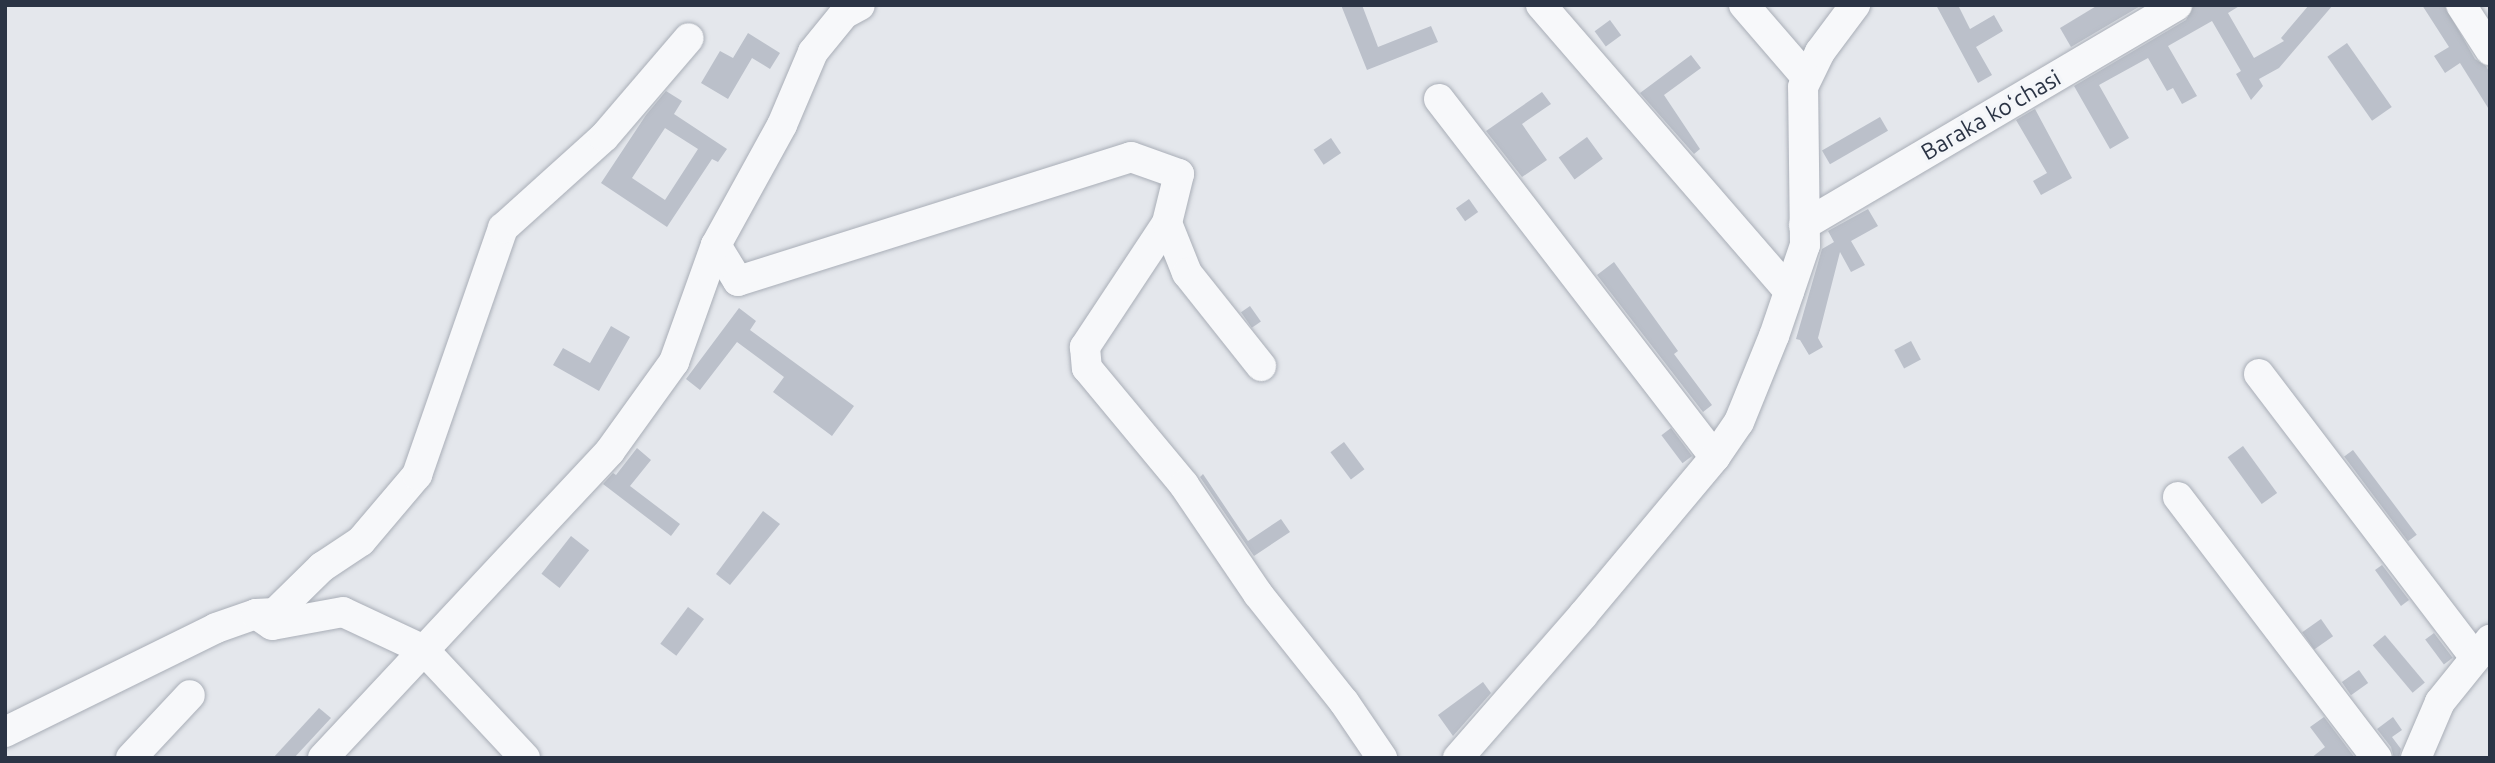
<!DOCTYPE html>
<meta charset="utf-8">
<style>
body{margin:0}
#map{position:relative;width:2495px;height:763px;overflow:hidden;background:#e4e7ec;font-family:Ubuntu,sans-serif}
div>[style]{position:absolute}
.building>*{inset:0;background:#bbc0ca;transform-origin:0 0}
.roads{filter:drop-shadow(0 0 2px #a9aeb7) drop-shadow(0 0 2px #a9aeb7)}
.minor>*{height:30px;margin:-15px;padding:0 15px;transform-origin:15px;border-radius:15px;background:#f7f8fa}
span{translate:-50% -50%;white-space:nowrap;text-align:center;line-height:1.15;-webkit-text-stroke:7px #f4f6f9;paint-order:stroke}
.street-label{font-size:23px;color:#2b3445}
.frame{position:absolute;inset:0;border:7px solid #2b3445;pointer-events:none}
</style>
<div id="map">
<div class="building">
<i style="clip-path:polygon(1341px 5px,1362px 5px,1378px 47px,1431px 26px,1438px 42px,1367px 70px)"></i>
<i style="clip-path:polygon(1936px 5px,1958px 5px,1970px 29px,1994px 15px,2003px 31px,1976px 47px,1992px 75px,1978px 83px)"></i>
<i style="clip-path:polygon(2098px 5px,2142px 5px,2071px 47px,2060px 28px)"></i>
<i style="clip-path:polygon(2194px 5px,2241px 5px,2228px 13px,2254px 58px,2284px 41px,2281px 38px,2309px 5px,2333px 5px,2279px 68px,2259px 79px,2263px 86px,2251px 100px,2236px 74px,2241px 71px,2212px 21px,2168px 46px,2197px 96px,2182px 104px,2173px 88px,2167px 91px,2148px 58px,2099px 85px,2129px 138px,2110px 149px,2074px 86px,2186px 20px)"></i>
<i style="clip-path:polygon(2422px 5px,2444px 5px,2475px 59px,2486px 66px,2490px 73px,2490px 111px,2460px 63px,2445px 73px,2434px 56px,2449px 47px)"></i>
<i style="left:1610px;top:20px;width:19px;height:19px;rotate:54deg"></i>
<i style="clip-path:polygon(748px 33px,780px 53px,770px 69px,752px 58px,728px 99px,701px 83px,720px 51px,733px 58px)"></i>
<i style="left:2347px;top:43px;width:78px;height:24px;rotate:55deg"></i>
<i style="clip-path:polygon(1691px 55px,1701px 68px,1664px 95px,1700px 149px,1694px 154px,1640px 93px)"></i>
<i style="clip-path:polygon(evenodd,666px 91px,682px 101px,674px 114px,727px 149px,718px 162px,712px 159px,667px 227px,601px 183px,646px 115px,666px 91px,665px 128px,698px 149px,665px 200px,632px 178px,665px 128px)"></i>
<i style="clip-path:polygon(1542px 92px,1551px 104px,1522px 124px,1547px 160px,1522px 177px,1486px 131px)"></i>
<i style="clip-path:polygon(2035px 109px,2072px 178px,2041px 195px,2033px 181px,2047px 173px,2016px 120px)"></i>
<i style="left:1880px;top:117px;width:16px;height:67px;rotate:60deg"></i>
<i style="left:1587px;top:137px;width:27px;height:35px;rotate:54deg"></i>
<i style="left:1331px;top:138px;width:18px;height:21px;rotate:56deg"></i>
<i style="left:1469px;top:199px;width:16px;height:16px;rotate:55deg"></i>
<i style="clip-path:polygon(1868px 209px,1878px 226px,1851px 241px,1865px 265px,1851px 272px,1840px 252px,1818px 338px,1823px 347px,1809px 355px,1800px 340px,1796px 339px,1822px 249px,1834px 242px,1828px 231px)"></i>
<i style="clip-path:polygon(1614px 262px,1678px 351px,1674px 354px,1712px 405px,1703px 412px,1597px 275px)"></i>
<i style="left:1250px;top:306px;width:19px;height:11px;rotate:55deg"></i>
<i style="clip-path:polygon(739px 308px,756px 321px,750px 330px,854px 406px,832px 436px,773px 392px,784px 377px,737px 342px,700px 390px,686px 379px)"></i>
<i style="clip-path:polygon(611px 326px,630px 337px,599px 391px,553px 365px,563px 348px,590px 363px)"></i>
<i style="left:1911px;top:341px;width:21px;height:19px;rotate:62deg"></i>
<i style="left:1671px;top:428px;width:35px;height:12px;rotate:53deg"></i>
<i style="left:1344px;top:442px;width:34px;height:17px;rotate:53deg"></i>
<i style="left:2243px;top:446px;width:58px;height:19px;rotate:54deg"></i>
<i style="clip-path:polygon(637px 448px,651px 460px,630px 486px,680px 524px,671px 536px,603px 484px,613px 473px,616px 475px)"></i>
<i style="left:2353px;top:450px;width:106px;height:11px;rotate:53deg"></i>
<i style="clip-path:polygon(1203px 474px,1248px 541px,1281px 519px,1290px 532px,1254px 556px,1200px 477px)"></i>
<i style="clip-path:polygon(763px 511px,780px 524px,730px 585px,716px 574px)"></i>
<i style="left:571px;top:536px;width:23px;height:48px;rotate:38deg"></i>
<i style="clip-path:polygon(2382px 565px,2409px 600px,2401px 606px,2375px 570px)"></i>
<i style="left:688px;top:607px;width:20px;height:46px;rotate:37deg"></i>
<i style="left:2321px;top:619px;width:21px;height:23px;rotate:55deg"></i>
<i style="left:2434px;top:633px;width:31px;height:11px;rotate:53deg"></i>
<i style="left:2385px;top:635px;width:62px;height:16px;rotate:50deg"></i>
<i style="left:2359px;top:670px;width:16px;height:21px;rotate:55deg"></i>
<i style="clip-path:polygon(1483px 682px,1491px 693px,1453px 736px,1438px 715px)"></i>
<i style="clip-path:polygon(319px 708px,331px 718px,294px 758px,273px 758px)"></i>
<i style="clip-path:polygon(2324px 717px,2355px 758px,2311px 758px,2325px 747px,2310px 727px)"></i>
<i style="clip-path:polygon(2393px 717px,2402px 730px,2392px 737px,2401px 749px,2399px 758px,2394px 758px,2391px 747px,2377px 729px)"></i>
</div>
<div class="roads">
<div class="minor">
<i style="left:1541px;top:5px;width:379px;rotate:49.1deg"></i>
<i style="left:1744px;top:5px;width:96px;rotate:49.2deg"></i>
<i style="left:2461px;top:5px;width:54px;rotate:57.2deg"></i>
<i style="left:1439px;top:99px;width:452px;rotate:52.4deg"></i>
<i style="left:1167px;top:223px;width:149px;rotate:123.5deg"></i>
<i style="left:1085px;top:347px;width:21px;rotate:85deg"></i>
<i style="left:1087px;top:368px;width:152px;rotate:50.3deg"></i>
<i style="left:1184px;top:485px;width:132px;rotate:55.8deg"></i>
<i style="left:1258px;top:594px;width:138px;rotate:51.5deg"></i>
<i style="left:1344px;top:702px;width:68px;rotate:55.8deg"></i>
<i style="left:1804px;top:225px;width:433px;rotate:-30.5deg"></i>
<i style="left:716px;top:245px;width:42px;rotate:58.6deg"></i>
<i style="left:738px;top:281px;width:412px;rotate:-17.5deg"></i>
<i style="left:1131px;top:157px;width:51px;rotate:19.5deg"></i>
<i style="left:1179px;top:174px;width:50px;rotate:103.8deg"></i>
<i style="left:1167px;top:223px;width:54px;rotate:68.2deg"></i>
<i style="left:1187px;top:273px;width:119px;rotate:51.5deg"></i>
<i style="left:2259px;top:374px;width:357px;rotate:52.7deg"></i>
<i style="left:2178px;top:497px;width:328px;rotate:52.7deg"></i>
<i style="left:5px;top:732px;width:235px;rotate:-26.2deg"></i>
<i style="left:216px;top:628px;width:42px;rotate:-19.3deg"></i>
<i style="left:131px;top:758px;width:86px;rotate:-46.9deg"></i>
<i style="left:323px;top:758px;width:420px;rotate:-46.9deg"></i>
<i style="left:610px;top:451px;width:110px;rotate:-54.3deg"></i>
<i style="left:674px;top:362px;width:124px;rotate:-70.3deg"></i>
<i style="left:716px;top:245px;width:137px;rotate:-61.2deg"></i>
<i style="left:782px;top:125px;width:79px;rotate:-67deg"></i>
<i style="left:813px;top:52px;width:49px;rotate:-50.8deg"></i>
<i style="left:844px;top:14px;width:18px;rotate:-29deg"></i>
<i style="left:525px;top:758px;width:148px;rotate:-133.1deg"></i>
<i style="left:424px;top:650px;width:89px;rotate:-154.9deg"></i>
<i style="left:343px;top:612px;width:72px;rotate:169.6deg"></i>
<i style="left:272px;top:625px;width:19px;rotate:-145deg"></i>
<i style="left:256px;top:614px;width:19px;rotate:-3deg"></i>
<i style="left:275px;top:613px;width:66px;rotate:-44.4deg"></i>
<i style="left:322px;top:567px;width:47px;rotate:-33.7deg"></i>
<i style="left:361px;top:541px;width:87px;rotate:-49.7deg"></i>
<i style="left:417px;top:475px;width:262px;rotate:-70.8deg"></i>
<i style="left:503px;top:228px;width:136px;rotate:-42deg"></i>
<i style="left:604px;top:137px;width:130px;rotate:-49.4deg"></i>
<i style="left:1458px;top:758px;width:190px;rotate:-48.8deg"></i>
<i style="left:1583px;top:615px;width:206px;rotate:-50.1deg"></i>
<i style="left:1715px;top:457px;width:42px;rotate:-55.6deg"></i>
<i style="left:1739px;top:422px;width:93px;rotate:-67.9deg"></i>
<i style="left:1774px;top:336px;width:96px;rotate:-71.2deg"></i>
<i style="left:1805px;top:245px;width:158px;rotate:-90.7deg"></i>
<i style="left:1803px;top:87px;width:39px;rotate:-64deg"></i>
<i style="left:1820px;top:52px;width:59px;rotate:-53.3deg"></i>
<i style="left:2416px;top:758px;width:61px;rotate:-66.8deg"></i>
<i style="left:2440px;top:702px;width:80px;rotate:-51.1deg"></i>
</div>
</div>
<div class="street-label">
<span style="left:1991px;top:115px;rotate:-30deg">Baraka koʻchasi</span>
</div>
<div class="frame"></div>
</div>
